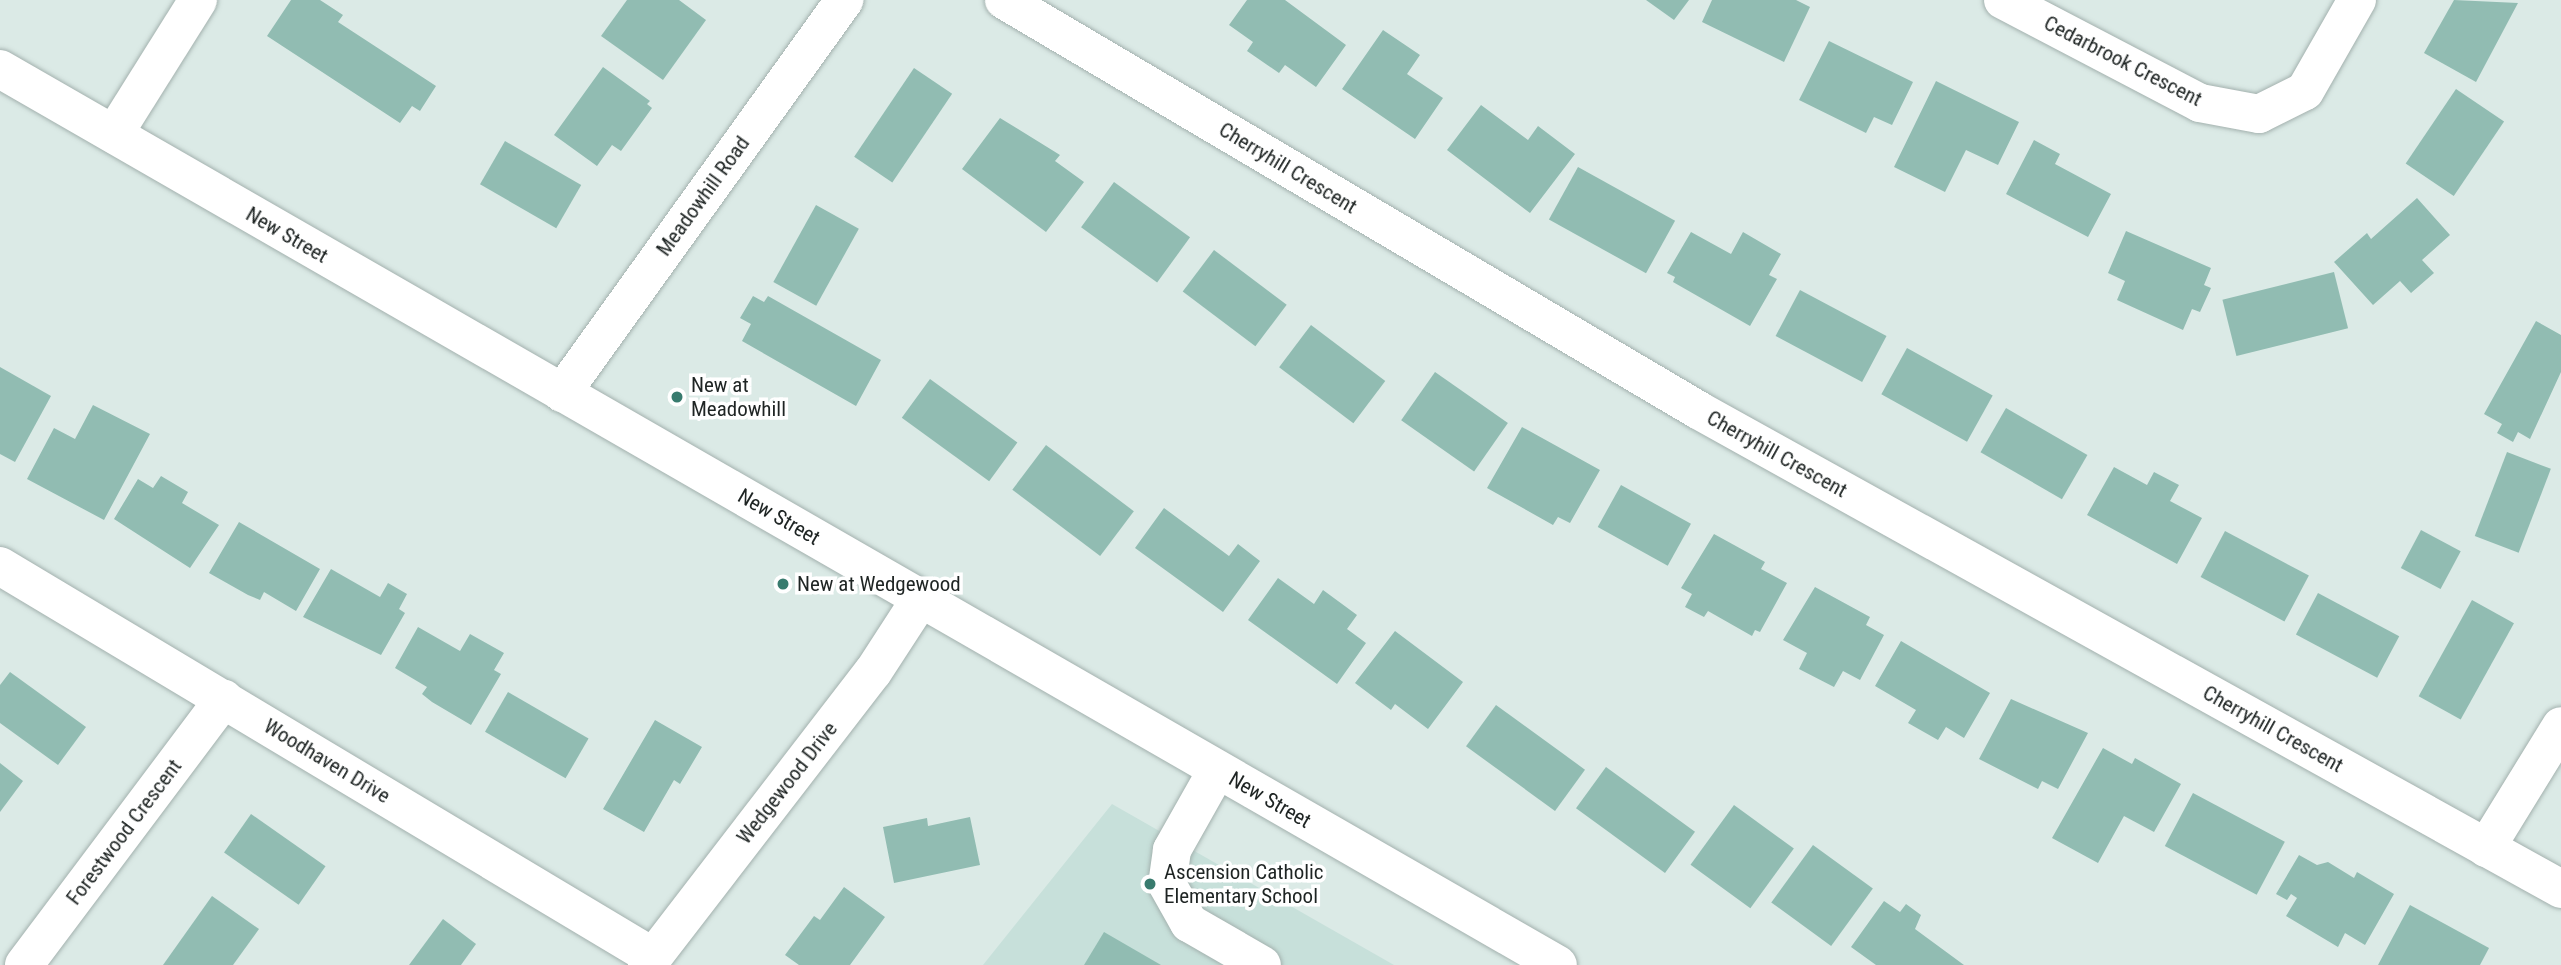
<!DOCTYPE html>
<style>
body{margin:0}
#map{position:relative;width:2561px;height:965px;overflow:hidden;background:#dbeae6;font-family:"Roboto Condensed",sans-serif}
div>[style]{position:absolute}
.built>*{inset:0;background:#c7e0da}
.building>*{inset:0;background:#91bcb2;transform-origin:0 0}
.roads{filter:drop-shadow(0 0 2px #a3b1ae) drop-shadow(0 0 2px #a3b1ae)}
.minor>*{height:38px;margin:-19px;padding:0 19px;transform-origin:19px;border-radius:19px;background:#fff}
.major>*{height:38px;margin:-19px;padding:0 19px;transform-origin:19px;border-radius:19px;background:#fff}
.dots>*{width:19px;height:19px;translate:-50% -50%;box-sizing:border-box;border:4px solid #fff;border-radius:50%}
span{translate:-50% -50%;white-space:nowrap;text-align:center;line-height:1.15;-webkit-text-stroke:7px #fff;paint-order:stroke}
.street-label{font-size:21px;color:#1e2423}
.poi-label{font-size:21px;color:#1e2423}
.left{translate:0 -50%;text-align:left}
</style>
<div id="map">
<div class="built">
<i style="clip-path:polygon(1112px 804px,1394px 965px,983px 965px)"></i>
</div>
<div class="building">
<i style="clip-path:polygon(291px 0,320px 0,343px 15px,338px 22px,436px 86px,420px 111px,412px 106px,400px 123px,267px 36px)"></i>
<i style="clip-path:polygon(627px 0,679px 0,706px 20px,663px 80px,601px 36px)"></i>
<i style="clip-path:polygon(1247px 0,1285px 0,1346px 45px,1316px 87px,1285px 65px,1279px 73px,1247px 51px,1253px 42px,1229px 25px)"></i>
<i style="clip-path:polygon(1646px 0,1689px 0,1674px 20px)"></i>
<i style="clip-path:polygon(1712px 0,1796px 0,1810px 7px,1784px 62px,1702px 22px)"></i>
<i style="clip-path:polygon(2454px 0,2518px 3px,2476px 82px,2424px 53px)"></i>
<i style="clip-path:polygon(1383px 30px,1420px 55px,1407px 74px,1443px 98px,1415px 139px,1342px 89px)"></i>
<i style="clip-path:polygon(1829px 41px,1913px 82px,1892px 125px,1874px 117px,1866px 133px,1799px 100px)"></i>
<i style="clip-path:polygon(603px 67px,650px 101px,647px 104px,652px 108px,621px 151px,612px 145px,597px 166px,554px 135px)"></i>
<i style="left:914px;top:68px;width:46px;height:107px;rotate:34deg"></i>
<i style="clip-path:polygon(1936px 81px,2019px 122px,1998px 165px,1966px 150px,1945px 192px,1894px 167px)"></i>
<i style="left:2456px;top:89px;width:58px;height:90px;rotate:34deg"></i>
<i style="clip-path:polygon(1481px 105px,1528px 140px,1538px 126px,1575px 154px,1530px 213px,1447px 150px)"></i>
<i style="clip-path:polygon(1000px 118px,1060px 155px,1055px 161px,1084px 182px,1046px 232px,962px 169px)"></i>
<i style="clip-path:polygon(2034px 140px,2060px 154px,2055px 164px,2111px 194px,2088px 237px,2006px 194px)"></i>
<i style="left:505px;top:141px;width:88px;height:50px;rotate:30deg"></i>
<i style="left:1578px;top:167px;width:111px;height:60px;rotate:29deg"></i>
<i style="left:1114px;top:182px;width:94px;height:56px;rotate:36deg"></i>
<i style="clip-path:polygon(2417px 198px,2450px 235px,2422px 260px,2434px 273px,2411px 293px,2400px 281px,2373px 305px,2334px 262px,2367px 233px,2371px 239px)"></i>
<i style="left:816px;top:205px;width:49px;height:88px;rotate:29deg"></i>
<i style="clip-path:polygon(2126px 231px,2211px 268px,2204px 285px,2211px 288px,2200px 312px,2192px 309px,2183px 330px,2117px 300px,2125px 281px,2108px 273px)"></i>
<i style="clip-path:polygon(1691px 232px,1731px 254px,1743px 232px,1781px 254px,1769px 275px,1777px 279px,1750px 326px,1673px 282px,1675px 277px,1667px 273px)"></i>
<i style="left:1214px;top:250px;width:91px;height:52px;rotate:37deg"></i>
<i style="left:2334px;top:272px;width:58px;height:115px;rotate:76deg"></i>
<i style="left:1800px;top:290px;width:98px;height:52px;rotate:28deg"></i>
<i style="clip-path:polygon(753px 296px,764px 302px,768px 296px,881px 360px,856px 406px,742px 341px,751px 324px,740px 318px)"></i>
<i style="clip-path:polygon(2536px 321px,2561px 335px,2561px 372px,2530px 439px,2518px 432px,2513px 442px,2497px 433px,2502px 424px,2484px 414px)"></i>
<i style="left:1311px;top:325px;width:93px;height:53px;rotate:37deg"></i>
<i style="left:1907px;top:348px;width:98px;height:53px;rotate:29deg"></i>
<i style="clip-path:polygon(0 367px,51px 396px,15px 462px,0 454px)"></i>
<i style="left:1435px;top:372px;width:89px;height:59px;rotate:35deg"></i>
<i style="left:930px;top:379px;width:108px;height:48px;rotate:36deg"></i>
<i style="clip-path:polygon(93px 405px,150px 434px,104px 520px,27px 479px,54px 428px,75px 439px)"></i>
<i style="left:2006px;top:408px;width:94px;height:51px;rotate:30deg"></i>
<i style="clip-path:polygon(1522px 427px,1600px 470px,1570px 523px,1558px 517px,1553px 525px,1487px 488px)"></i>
<i style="left:1046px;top:445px;width:110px;height:56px;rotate:37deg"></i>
<i style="left:2507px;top:452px;width:47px;height:90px;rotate:21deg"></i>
<i style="clip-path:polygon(2114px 467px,2147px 485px,2154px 472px,2179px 485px,2170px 501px,2202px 518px,2177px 564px,2087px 515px)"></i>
<i style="clip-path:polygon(161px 476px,188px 492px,182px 503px,219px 525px,190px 568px,114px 519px,138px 479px,153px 488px)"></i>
<i style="left:1621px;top:485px;width:80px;height:48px;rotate:29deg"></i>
<i style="clip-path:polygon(1164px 508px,1229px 556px,1238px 544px,1260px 561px,1223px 612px,1135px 548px)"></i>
<i style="clip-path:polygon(239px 522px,320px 569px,296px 611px,264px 592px,260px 600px,248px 595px,209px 573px)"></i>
<i style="left:2421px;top:530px;width:45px;height:43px;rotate:28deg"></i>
<i style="left:2225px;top:531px;width:95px;height:52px;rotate:28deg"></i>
<i style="clip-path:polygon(1714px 534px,1765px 562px,1761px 569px,1787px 583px,1760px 632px,1755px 630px,1752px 636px,1708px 611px,1704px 617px,1685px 607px,1692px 594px,1681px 588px)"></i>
<i style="clip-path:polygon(331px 569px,380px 597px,388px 583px,407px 594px,399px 609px,405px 613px,381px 655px,303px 617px)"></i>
<i style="clip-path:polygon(1278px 578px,1314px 604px,1323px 590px,1357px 615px,1347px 629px,1366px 643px,1337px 684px,1248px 620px)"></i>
<i style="clip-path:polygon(1815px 587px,1870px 617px,1866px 625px,1884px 635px,1860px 680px,1843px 671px,1834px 687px,1799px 669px,1807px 653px,1783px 640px)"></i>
<i style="left:2318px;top:593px;width:92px;height:47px;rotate:28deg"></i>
<i style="left:2472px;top:600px;width:48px;height:110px;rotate:29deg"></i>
<i style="clip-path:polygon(418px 627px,460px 651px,470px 634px,504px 653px,494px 670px,501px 674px,471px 725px,432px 702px,422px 694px,427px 687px,395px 668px)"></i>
<i style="clip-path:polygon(1395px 631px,1463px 682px,1428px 729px,1395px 704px,1391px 710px,1355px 683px)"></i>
<i style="clip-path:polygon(1901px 641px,1990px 693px,1964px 738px,1946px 727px,1938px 740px,1908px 723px,1916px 710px,1875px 686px)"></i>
<i style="clip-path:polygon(10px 672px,86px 727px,58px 765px,0 723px,0 685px)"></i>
<i style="left:508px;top:692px;width:93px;height:46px;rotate:30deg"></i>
<i style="clip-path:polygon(2011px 699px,2088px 733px,2058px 789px,2042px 781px,2038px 789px,1979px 759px)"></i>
<i style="left:1496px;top:705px;width:110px;height:51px;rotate:36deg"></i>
<i style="clip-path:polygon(655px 720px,702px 747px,680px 784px,674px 780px,644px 832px,603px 809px)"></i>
<i style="clip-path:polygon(2103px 748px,2132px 764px,2135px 758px,2181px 784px,2154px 832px,2124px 816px,2098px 863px,2052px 838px)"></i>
<i style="clip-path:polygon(0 763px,23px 781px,0 812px)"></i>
<i style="left:1606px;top:767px;width:110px;height:51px;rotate:36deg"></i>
<i style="left:2193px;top:793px;width:104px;height:60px;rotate:28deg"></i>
<i style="left:1734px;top:805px;width:74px;height:74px;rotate:36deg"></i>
<i style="left:251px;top:814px;width:91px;height:47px;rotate:35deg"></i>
<i style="clip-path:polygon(970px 817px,980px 865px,894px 883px,883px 827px,927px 818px,928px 826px)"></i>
<i style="left:1813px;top:845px;width:74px;height:71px;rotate:36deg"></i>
<i style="clip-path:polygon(2299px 855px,2317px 865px,2328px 862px,2354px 878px,2357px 872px,2394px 894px,2365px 945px,2345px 933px,2338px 947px,2286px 916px,2297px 898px,2291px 894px,2287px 900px,2276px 894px)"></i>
<i style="clip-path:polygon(844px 887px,885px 917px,850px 965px,799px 965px,785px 955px,814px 916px,820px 920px)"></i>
<i style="clip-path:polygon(212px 896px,259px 929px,233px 965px,163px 965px)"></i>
<i style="clip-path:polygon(1884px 901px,1900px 912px,1906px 904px,1921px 915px,1915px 929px,1964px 965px,1876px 965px,1851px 947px)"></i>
<i style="clip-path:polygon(2410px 905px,2489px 948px,2480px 965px,2378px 965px)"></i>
<i style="clip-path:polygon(443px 919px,476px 944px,461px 965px,409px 965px)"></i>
<i style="clip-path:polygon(1104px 932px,1161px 965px,1084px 965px)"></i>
</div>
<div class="roads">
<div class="minor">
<i style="left:1004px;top:0;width:806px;rotate:30.57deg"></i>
<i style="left:1698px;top:410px;width:987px;rotate:29.03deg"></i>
<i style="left:2003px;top:0;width:222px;rotate:27.6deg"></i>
<i style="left:2200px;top:103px;width:60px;rotate:10.6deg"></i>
<i style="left:2259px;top:114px;width:51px;rotate:-26.6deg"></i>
<i style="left:2305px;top:91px;width:105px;rotate:-60.3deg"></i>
<i style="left:114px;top:134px;width:158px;rotate:-57.9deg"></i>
<i style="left:562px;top:393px;width:484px;rotate:-54.3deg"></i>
<i style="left:0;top:566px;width:761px;rotate:30.91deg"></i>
<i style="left:1217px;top:770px;width:92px;rotate:119.4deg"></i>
<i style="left:1172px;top:850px;width:34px;rotate:98deg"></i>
<i style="left:1167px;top:884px;width:45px;rotate:60.6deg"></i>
<i style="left:1189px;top:923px;width:84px;rotate:29.9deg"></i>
<i style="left:2486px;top:848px;width:143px;rotate:-58.4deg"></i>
<i style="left:24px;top:965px;width:333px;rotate:-53.1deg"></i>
<i style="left:647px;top:965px;width:370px;rotate:-52.4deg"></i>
<i style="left:873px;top:672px;width:88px;rotate:-57deg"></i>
</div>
<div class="major">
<i style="left:0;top:69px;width:1797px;rotate:29.9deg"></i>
</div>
</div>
<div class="dots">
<i style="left:677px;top:397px;background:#387b6e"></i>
<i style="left:783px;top:584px;background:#387b6e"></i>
<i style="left:1150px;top:884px;background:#387b6e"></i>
</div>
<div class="street-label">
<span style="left:2123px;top:61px;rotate:27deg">Cedarbrook Crescent</span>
<span style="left:1288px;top:168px;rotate:31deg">Cherryhill Crescent</span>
<span style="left:703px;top:196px;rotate:-54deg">Meadowhill Road</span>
<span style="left:287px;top:235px;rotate:30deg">New Street</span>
<span style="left:1777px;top:454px;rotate:29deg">Cherryhill Crescent</span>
<span style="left:779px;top:517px;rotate:30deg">New Street</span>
<span style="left:2273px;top:729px;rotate:29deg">Cherryhill Crescent</span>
<span style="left:327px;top:761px;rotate:31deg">Woodhaven Drive</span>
<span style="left:787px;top:783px;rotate:-52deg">Wedgewood Drive</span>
<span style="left:1270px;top:800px;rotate:30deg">New Street</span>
<span style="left:124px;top:832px;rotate:-53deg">Forestwood Crescent</span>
</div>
<div class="poi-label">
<span class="left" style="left:691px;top:397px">New at<br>Meadowhill</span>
<span class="left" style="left:797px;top:584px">New at Wedgewood</span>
<span class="left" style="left:1164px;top:884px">Ascension Catholic<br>Elementary School</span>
</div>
</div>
